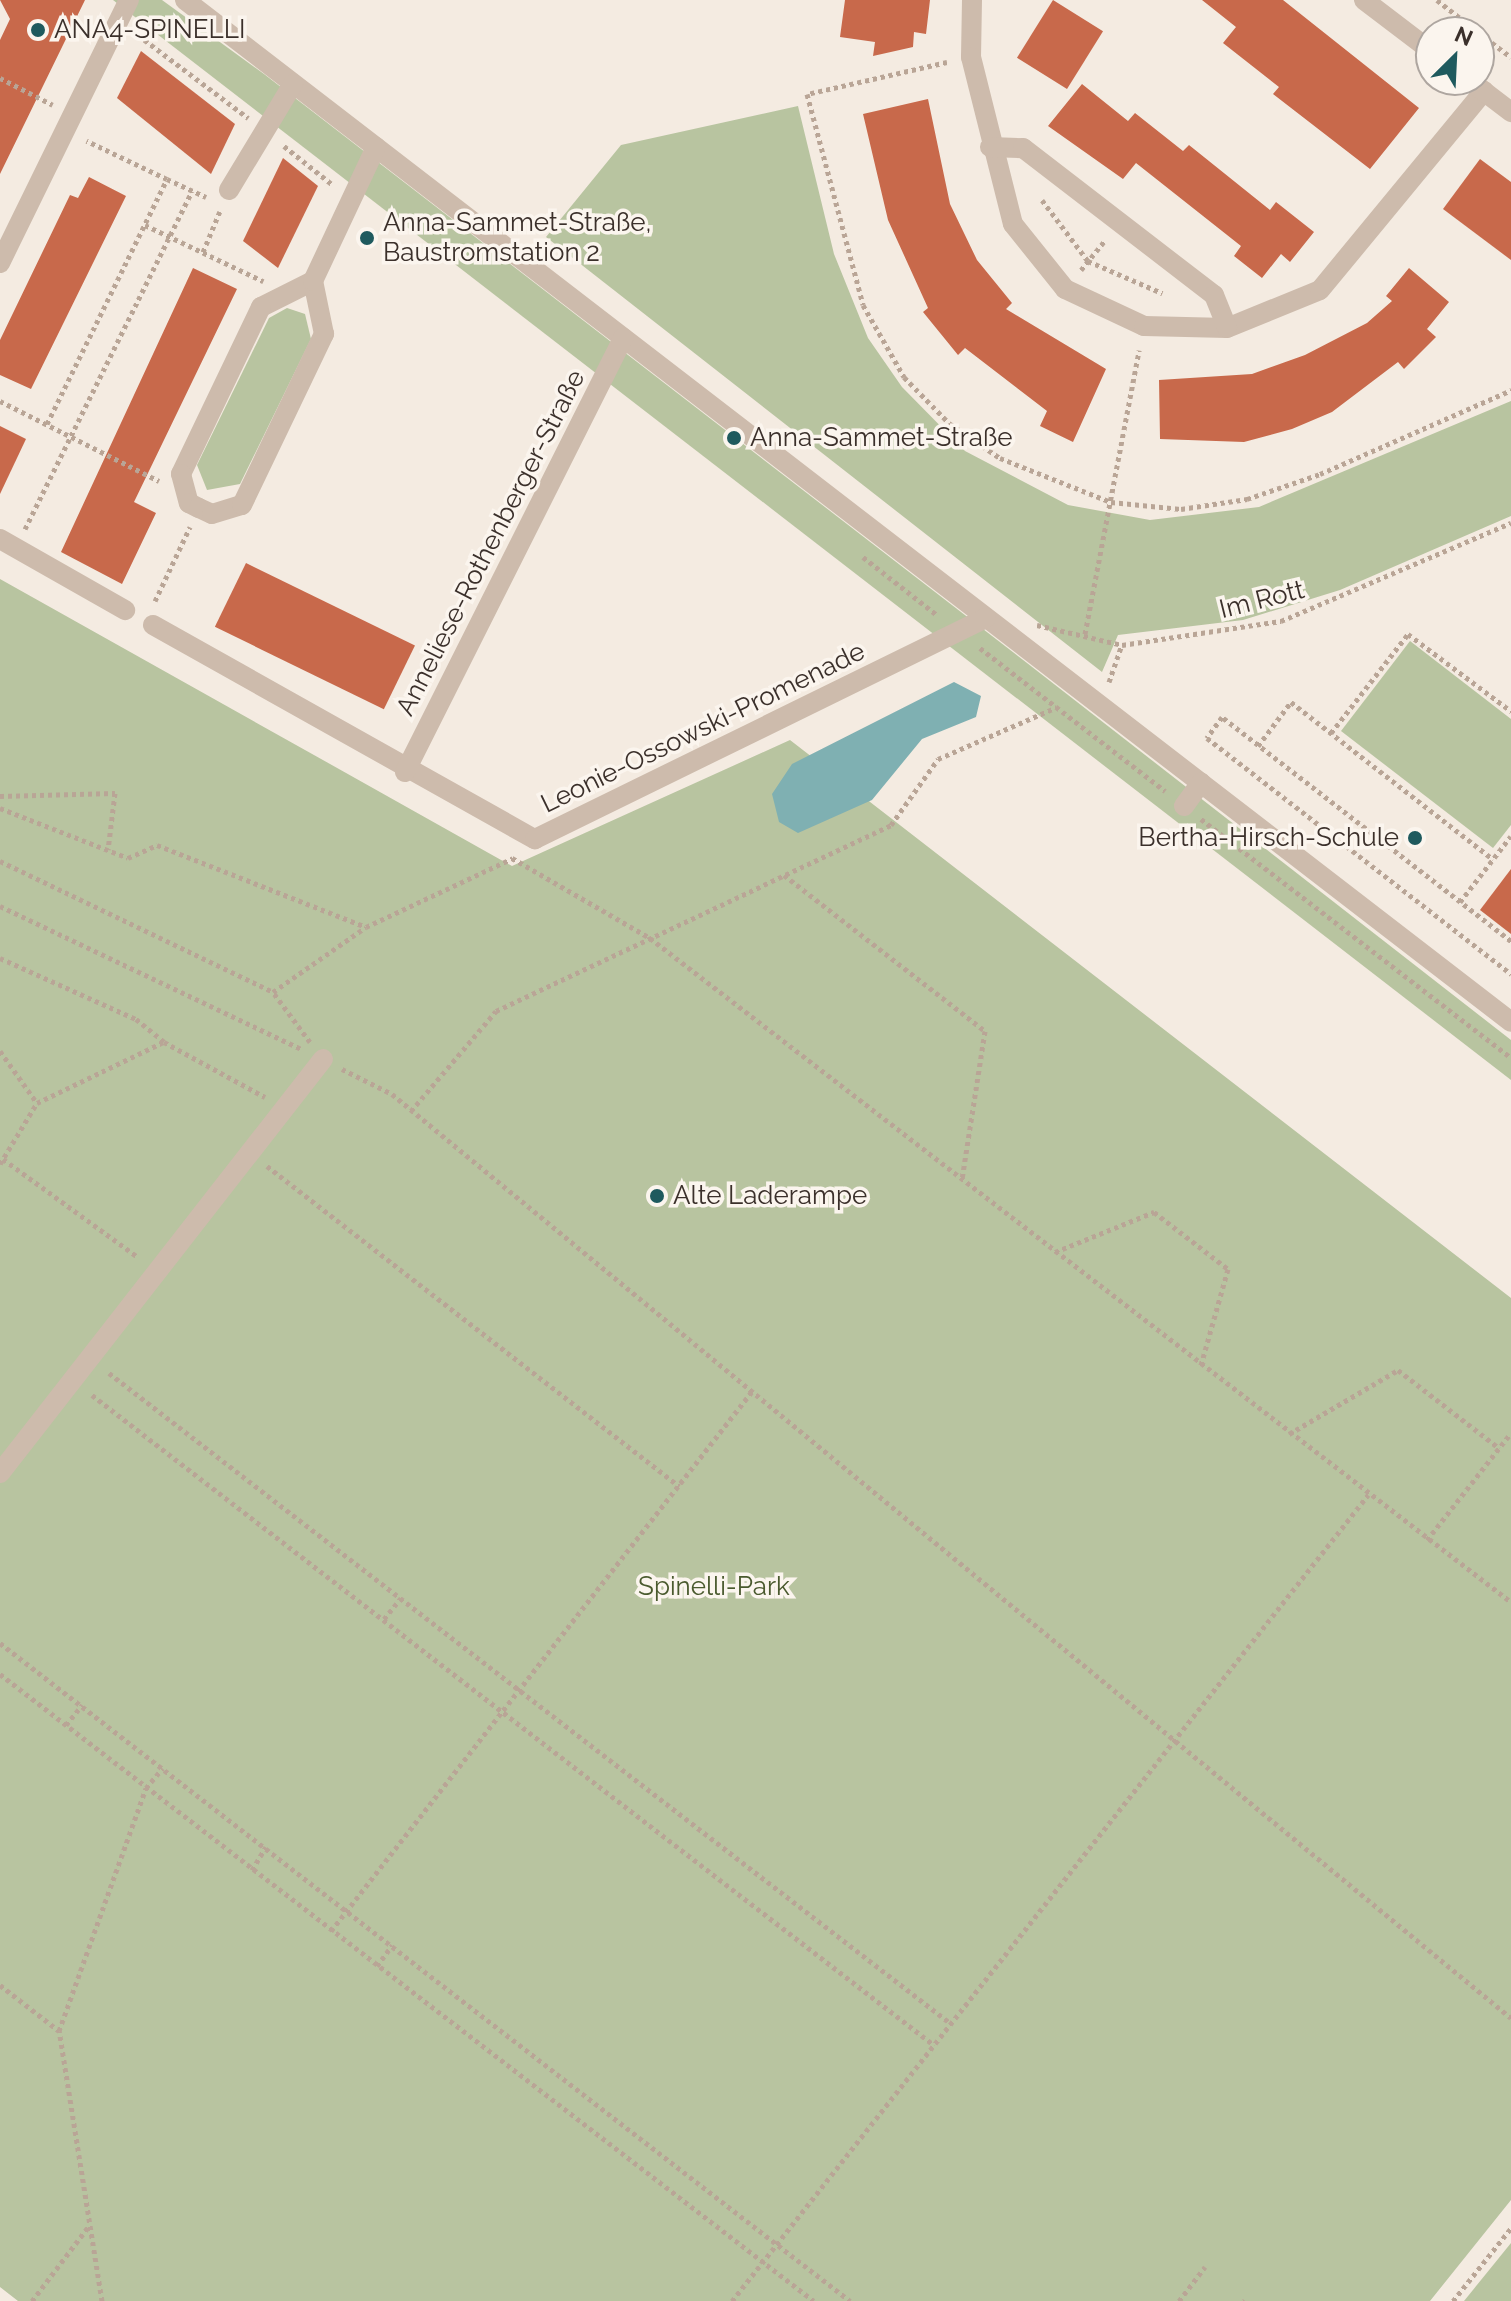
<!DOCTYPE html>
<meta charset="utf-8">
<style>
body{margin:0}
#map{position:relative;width:1511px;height:2301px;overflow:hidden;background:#f4ebe1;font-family:Raleway,sans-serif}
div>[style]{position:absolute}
.green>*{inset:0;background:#b8c4a0}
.water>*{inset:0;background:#7fb0b2}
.building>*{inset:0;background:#c8694b;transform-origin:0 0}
.path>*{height:5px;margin-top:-2.5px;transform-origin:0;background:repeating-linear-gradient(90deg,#b9a596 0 4px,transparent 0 8px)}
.minor>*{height:20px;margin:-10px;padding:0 10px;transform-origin:10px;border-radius:10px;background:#cdbbac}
.dots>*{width:22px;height:22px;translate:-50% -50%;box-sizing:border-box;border:4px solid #fbf5ee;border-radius:50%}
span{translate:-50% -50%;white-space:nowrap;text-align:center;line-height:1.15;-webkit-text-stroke:7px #fbf5ee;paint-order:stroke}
.poi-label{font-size:26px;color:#3b302b}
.left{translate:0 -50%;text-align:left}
.right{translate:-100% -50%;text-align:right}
.street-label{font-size:26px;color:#3b302b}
.park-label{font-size:26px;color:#4a5a2e}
.north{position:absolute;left:1415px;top:16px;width:80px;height:80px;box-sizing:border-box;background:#fbf5ee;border:2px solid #aea6a0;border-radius:50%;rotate:24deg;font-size:22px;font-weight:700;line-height:32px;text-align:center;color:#3b302b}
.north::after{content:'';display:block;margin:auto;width:28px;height:36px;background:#1f5a5e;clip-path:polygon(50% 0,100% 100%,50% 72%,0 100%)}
</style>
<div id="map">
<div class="green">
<i style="clip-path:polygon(113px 0,162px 0,264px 74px,1027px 663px,1511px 1040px,1511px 1080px)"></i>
<i style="clip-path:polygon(798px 106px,834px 254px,868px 338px,902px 387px,965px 451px,1068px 505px,1150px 520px,1259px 507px,1511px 401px,1511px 516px,1340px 590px,1243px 620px,1118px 635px,1102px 672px,546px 237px,621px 145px)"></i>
<i style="clip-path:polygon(287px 308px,305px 314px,311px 339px,240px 484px,207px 490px,197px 465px,269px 318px)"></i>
<i style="clip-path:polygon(0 579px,512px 866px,790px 740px,1511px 1298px,1511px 2200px,1430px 2301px,18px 2301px,0 2287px)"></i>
<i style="clip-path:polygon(1410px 641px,1511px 719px,1511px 825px,1493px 848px,1341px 731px)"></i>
<i style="clip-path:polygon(1511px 2243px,1511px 2301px,1464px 2301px)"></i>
</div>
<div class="water">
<i style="clip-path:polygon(954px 682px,981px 696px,976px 717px,922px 739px,872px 800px,798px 833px,779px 822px,772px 794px,792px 764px)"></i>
</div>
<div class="building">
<i style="clip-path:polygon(0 0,85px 0,0 174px,0 40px,10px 19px)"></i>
<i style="clip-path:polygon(845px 0,930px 0,926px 34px,914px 32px,913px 47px,873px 56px,875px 42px,840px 37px)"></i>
<i style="left:1053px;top:0;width:59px;height:68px;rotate:32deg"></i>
<i style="clip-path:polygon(1202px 0,1283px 0,1419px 108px,1370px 169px,1273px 94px,1279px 87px,1223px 43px,1236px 27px)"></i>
<i style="clip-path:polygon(141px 51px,235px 124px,211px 174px,117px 98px)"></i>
<i style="clip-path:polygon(1082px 84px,1128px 121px,1135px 113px,1183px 151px,1189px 145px,1270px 210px,1276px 202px,1314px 232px,1290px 262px,1281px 254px,1262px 278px,1234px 256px,1241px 246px,1136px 163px,1123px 179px,1048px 126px)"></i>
<i style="clip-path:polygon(928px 99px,950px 204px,977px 260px,1012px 303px,1006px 309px,1106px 369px,1073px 442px,1040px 426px,1047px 411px,965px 348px,958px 355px,923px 312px,928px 308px,888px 220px,863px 114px)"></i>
<i style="clip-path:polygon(283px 158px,318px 186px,278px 268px,243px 241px)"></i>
<i style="clip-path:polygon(1480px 159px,1511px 182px,1511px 260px,1443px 209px)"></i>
<i style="clip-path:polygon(89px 177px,126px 196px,31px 389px,0 375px,0 340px,70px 195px,78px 198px)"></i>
<i style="clip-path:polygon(193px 268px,237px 289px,134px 502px,156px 513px,122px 584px,61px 552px)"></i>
<i style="clip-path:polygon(1409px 268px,1449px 302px,1427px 329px,1436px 337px,1404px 369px,1398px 362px,1332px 412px,1292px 429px,1244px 442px,1160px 439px,1159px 380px,1252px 374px,1305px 355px,1367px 323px,1392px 301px,1386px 296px)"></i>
<i style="clip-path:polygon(0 426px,26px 439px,0 494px)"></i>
<i style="left:246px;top:563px;width:188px;height:71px;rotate:26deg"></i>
<i style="clip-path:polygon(1511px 869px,1511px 934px,1480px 910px)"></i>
</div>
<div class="path">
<i style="left:1437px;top:0;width:52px;rotate:38deg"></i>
<i style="left:1479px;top:33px;width:40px;rotate:37deg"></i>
<i style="left:138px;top:35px;width:138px;rotate:37deg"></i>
<i style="left:947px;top:62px;width:144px;rotate:167.1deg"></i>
<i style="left:807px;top:94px;width:218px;rotate:75.1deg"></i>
<i style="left:863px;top:305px;width:83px;rotate:60.3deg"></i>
<i style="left:904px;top:377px;width:64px;rotate:45.6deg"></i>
<i style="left:949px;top:423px;width:62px;rotate:34.5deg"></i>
<i style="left:1000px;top:458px;width:119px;rotate:21.6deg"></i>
<i style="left:1111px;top:502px;width:70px;rotate:5.7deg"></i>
<i style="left:1181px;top:509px;width:67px;rotate:-8.6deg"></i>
<i style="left:1247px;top:499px;width:77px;rotate:-18.9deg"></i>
<i style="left:1320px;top:474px;width:209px;rotate:-23.7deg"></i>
<i style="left:0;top:78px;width:59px;rotate:27deg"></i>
<i style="left:284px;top:146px;width:63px;rotate:38.5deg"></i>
<i style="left:167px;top:179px;width:43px;rotate:24.8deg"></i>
<i style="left:1042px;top:200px;width:76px;rotate:53deg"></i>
<i style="left:1088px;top:261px;width:81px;rotate:23.4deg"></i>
<i style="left:145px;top:225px;width:131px;rotate:25.4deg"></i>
<i style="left:203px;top:252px;width:44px;rotate:-67.5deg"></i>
<i style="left:1081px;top:270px;width:38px;rotate:-51deg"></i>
<i style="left:0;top:401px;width:178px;rotate:26.7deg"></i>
<i style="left:47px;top:424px;width:273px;rotate:-63.9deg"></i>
<i style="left:167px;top:179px;width:89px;rotate:-154.6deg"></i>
<i style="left:25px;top:529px;width:377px;rotate:-63.7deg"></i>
<i style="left:863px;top:557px;width:94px;rotate:38.1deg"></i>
<i style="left:155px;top:601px;width:82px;rotate:-64.7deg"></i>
<i style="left:1037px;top:625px;width:87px;rotate:13.2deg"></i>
<i style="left:1122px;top:645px;width:161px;rotate:-8.6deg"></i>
<i style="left:1281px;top:621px;width:250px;rotate:-23.1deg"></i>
<i style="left:1085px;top:634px;width:289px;rotate:-79.2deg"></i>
<i style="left:980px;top:648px;width:234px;rotate:37.7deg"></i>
<i style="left:1109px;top:682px;width:39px;rotate:-71deg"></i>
<i style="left:1331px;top:733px;width:125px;rotate:-52.1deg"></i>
<i style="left:1408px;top:634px;width:129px;rotate:36.8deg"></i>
<i style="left:1258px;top:746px;width:55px;rotate:-53.1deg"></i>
<i style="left:1291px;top:702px;width:256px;rotate:37.9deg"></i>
<i style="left:0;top:796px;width:115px;rotate:-1.5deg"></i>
<i style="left:115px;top:793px;width:57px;rotate:97deg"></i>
<i style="left:0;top:808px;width:137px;rotate:21.3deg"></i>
<i style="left:128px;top:858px;width:32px;rotate:-24deg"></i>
<i style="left:157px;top:845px;width:225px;rotate:21.4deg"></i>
<i style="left:1201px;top:819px;width:391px;rotate:37.6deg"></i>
<i style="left:512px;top:858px;width:160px;rotate:30.1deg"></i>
<i style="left:650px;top:938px;width:1087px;rotate:37.64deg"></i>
<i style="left:0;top:861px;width:303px;rotate:25.6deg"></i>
<i style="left:784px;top:875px;width:254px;rotate:37.8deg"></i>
<i style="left:985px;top:1031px;width:150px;rotate:98.8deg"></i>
<i style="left:1460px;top:902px;width:83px;rotate:-52.3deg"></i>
<i style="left:0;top:906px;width:333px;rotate:25.4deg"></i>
<i style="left:1511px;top:941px;width:366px;rotate:-142.2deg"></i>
<i style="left:1222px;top:717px;width:26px;rotate:126deg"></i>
<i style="left:1207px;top:738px;width:385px;rotate:37.8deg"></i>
<i style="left:0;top:958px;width:149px;rotate:24.2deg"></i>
<i style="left:136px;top:1019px;width:36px;rotate:39deg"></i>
<i style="left:310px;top:1042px;width:62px;rotate:-126.5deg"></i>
<i style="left:273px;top:992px;width:113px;rotate:-35deg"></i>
<i style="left:366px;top:927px;width:162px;rotate:-25.1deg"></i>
<i style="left:0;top:1051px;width:64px;rotate:54.6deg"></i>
<i style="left:342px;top:1069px;width:56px;rotate:26.6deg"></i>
<i style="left:392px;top:1094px;width:1451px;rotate:39.55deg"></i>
<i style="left:411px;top:1111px;width:131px;rotate:-49.6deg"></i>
<i style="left:496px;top:1011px;width:437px;rotate:-25.2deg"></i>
<i style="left:891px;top:825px;width:81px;rotate:-54.5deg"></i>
<i style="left:938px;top:759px;width:130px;rotate:-23.6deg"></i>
<i style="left:3px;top:1159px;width:167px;rotate:36deg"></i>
<i style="left:0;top:1164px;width:71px;rotate:-58.8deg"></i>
<i style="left:37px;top:1103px;width:141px;rotate:-25.7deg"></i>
<i style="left:164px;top:1042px;width:115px;rotate:28.6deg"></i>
<i style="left:267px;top:1166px;width:522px;rotate:37.84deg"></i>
<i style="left:1055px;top:1252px;width:107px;rotate:-22deg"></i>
<i style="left:1154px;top:1212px;width:93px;rotate:37.6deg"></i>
<i style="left:1228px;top:1269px;width:100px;rotate:105.7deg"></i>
<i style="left:109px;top:1373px;width:1063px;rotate:37.7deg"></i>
<i style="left:92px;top:1395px;width:1064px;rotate:37.67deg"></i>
<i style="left:1289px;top:1434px;width:126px;rotate:-30.4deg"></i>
<i style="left:1398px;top:1370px;width:128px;rotate:37.7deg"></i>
<i style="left:1427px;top:1540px;width:136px;rotate:-51.9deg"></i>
<i style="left:384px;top:1619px;width:27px;rotate:-51deg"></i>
<i style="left:0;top:1643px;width:1075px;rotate:37.74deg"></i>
<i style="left:0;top:1674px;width:1027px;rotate:37.61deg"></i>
<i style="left:66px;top:1725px;width:26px;rotate:-51deg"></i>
<i style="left:252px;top:1870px;width:27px;rotate:-59deg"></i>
<i style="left:331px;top:1931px;width:686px;rotate:-52.04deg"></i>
<i style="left:377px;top:1966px;width:26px;rotate:-54deg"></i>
<i style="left:0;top:1985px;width:75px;rotate:37.9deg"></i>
<i style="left:32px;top:2301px;width:94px;rotate:-52.8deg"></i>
<i style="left:102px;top:2301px;width:273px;rotate:-99deg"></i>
<i style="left:59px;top:2031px;width:258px;rotate:-70.3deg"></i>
<i style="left:146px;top:1788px;width:26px;rotate:-50deg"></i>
<i style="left:732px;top:2301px;width:1027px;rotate:-51.72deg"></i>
<i style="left:1179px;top:2301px;width:43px;rotate:-52.6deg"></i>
<i style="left:1244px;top:2301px;width:1px;rotate:-45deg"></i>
<i style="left:1453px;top:2301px;width:93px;rotate:-51.5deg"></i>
</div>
<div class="minor">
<i style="left:185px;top:0;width:1674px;rotate:37.62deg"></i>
<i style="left:972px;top:0;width:57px;rotate:91deg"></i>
<i style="left:971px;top:57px;width:172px;rotate:75.9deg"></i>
<i style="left:1013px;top:224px;width:83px;rotate:51.3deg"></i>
<i style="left:1065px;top:289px;width:87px;rotate:25.1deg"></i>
<i style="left:1144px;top:326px;width:83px;rotate:1.4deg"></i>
<i style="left:1227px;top:328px;width:100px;rotate:-22.2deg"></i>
<i style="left:1320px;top:290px;width:258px;rotate:-50.5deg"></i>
<i style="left:1364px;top:0;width:84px;rotate:37.3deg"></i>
<i style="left:1469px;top:80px;width:53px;rotate:37.3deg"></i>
<i style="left:990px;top:147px;width:33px;rotate:2deg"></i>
<i style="left:1023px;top:148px;width:241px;rotate:37.6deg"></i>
<i style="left:1214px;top:295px;width:35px;rotate:68deg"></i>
<i style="left:229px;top:190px;width:124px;rotate:-58.9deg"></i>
<i style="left:0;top:263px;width:293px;rotate:-63.9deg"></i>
<i style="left:313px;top:281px;width:58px;rotate:153.4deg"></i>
<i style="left:261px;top:307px;width:185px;rotate:115.6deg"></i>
<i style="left:181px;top:474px;width:30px;rotate:75deg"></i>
<i style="left:189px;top:503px;width:11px;rotate:27deg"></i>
<i style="left:199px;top:508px;width:14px;rotate:25deg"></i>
<i style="left:212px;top:514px;width:31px;rotate:-17deg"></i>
<i style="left:242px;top:505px;width:190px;rotate:-64.4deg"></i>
<i style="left:324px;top:334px;width:54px;rotate:-101.7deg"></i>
<i style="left:313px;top:281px;width:148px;rotate:-64.8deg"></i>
<i style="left:0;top:539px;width:144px;rotate:29.6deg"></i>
<i style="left:153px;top:625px;width:438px;rotate:29.3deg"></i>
<i style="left:535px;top:839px;width:502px;rotate:-26.11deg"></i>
<i style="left:405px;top:772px;width:486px;rotate:-63.3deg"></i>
<i style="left:1184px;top:806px;width:29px;rotate:-54deg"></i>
<i style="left:0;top:1473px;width:525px;rotate:-52.04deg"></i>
</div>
<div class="dots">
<i style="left:38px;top:30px;background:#1f5a5e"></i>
<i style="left:367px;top:238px;background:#1f5a5e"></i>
<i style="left:734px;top:438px;background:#1f5a5e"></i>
<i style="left:1415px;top:838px;background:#1f5a5e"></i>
<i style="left:657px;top:1196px;background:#1f5a5e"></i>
</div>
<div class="poi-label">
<span class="left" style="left:54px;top:30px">ANA4-SPINELLI</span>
<span class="left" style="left:383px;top:238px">Anna-Sammet-Straße,<br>Baustromstation 2</span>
<span class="left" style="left:750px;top:438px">Anna-Sammet-Straße</span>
<span class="right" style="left:1399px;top:838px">Bertha-Hirsch-Schule</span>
<span class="left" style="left:673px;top:1196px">Alte Laderampe</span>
</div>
<div class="street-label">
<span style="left:491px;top:543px;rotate:-63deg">Anneliese-Rothenberger-Straße</span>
<span style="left:1262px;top:600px;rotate:-14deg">Im Rott</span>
<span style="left:703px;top:728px;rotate:-26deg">Leonie-Ossowski-Promenade</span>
</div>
<div class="park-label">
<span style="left:714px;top:1587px">Spinelli-Park</span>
</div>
<div class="north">N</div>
</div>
